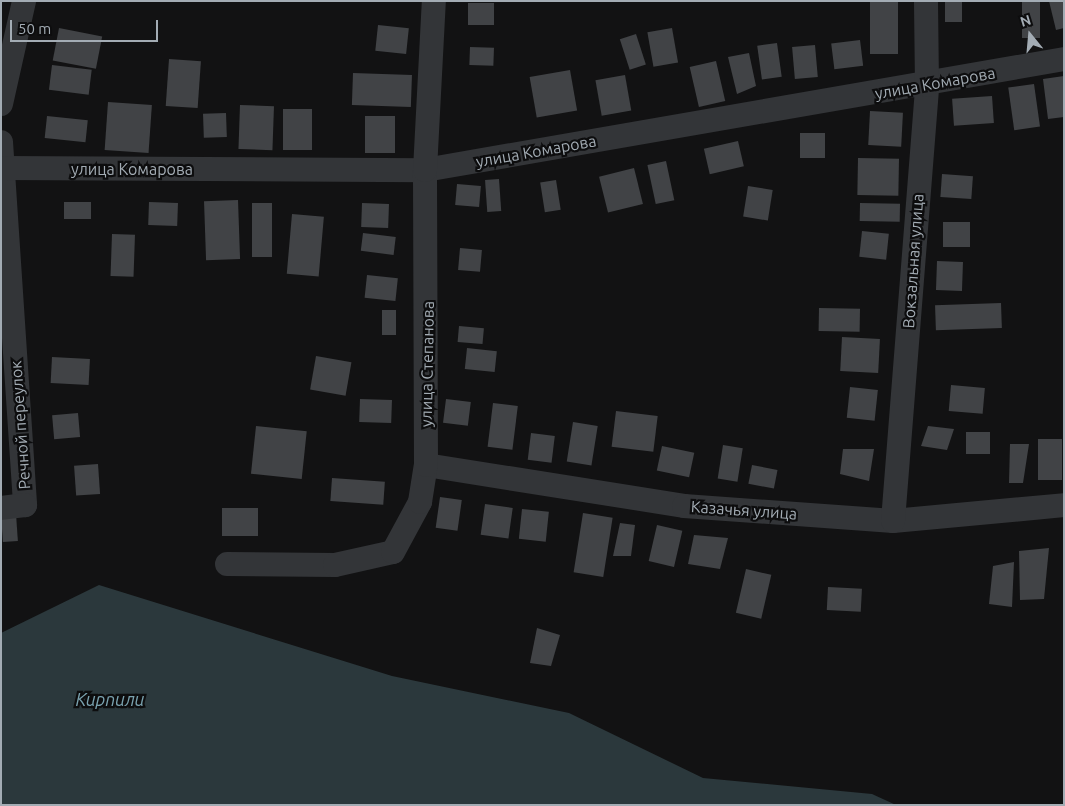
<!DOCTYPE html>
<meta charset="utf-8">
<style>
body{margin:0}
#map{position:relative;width:1065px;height:806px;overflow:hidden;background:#121213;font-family:Ubuntu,sans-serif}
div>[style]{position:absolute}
.water>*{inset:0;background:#2b383c}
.building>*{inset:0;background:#414346;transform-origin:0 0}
.street>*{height:24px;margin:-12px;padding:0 12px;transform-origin:12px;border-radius:12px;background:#333538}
span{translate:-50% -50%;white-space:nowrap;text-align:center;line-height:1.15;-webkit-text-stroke:4.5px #0d0d0e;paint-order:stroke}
.street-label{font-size:16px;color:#a3acb4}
.water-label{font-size:18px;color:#7aa2af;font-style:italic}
.frame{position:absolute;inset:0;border:2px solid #a3acb4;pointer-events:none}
.north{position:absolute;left:1005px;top:10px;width:50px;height:50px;-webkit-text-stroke:4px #0d0d0e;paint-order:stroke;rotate:343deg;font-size:14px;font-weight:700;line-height:20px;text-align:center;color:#a3acb4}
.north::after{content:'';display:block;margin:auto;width:18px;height:22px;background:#a3acb4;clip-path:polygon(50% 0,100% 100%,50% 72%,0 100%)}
.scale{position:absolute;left:10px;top:20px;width:148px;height:22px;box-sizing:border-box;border:2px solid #a3acb4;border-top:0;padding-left:6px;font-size:15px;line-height:18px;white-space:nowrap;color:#a3acb4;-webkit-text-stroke:4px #0d0d0e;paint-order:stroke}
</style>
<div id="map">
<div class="water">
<i style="clip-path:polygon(99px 585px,392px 676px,569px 713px,703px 778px,872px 794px,896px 805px,1px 805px,1px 633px)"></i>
</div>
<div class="building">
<i style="left:870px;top:1px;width:28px;height:53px"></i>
<i style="left:945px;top:1px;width:17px;height:21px"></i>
<i style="left:1022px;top:1px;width:18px;height:37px"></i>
<i style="clip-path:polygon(1049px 1px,1064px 1px,1064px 28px,1056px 30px)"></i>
<i style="left:468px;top:3px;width:26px;height:22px"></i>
<i style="left:378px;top:25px;width:31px;height:26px;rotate:6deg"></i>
<i style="left:59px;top:28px;width:44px;height:33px;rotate:11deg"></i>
<i style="left:672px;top:28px;width:35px;height:25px;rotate:80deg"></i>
<i style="left:636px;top:34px;width:32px;height:17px;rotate:72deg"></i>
<i style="left:860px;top:40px;width:26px;height:29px;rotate:83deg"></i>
<i style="left:777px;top:43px;width:34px;height:20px;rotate:82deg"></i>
<i style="left:815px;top:45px;width:32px;height:23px;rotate:85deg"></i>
<i style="left:470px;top:47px;width:24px;height:18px;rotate:2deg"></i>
<i style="clip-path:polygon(749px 53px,756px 86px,737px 94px,728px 57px)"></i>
<i style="left:169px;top:59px;width:32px;height:47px;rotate:4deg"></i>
<i style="left:716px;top:61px;width:41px;height:27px;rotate:77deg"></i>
<i style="left:52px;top:65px;width:40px;height:25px;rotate:7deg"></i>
<i style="left:570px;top:70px;width:41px;height:41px;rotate:80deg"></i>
<i style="left:353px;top:73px;width:59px;height:32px;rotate:2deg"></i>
<i style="left:625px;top:75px;width:36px;height:30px;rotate:80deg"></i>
<i style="clip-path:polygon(1064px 76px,1064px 117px,1048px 119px,1043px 79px)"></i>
<i style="left:1034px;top:84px;width:43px;height:26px;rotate:82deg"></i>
<i style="left:992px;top:96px;width:27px;height:40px;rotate:86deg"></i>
<i style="left:108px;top:102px;width:44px;height:48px;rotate:4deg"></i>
<i style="left:240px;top:105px;width:34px;height:44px;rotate:2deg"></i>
<i style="left:283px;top:109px;width:29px;height:41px"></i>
<i style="left:870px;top:111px;width:33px;height:34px;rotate:3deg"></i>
<i style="left:226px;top:113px;width:24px;height:23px;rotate:88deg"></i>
<i style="left:47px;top:116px;width:41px;height:22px;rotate:6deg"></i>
<i style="left:365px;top:116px;width:30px;height:37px"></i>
<i style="left:800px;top:133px;width:25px;height:25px"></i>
<i style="left:738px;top:141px;width:26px;height:35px;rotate:77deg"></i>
<i style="left:858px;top:158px;width:41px;height:37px;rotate:1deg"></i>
<i style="left:666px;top:161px;width:40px;height:19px;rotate:78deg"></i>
<i style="left:634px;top:168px;width:37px;height:36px;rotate:76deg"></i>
<i style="left:942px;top:174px;width:31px;height:23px;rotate:4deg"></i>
<i style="left:499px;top:179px;width:32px;height:14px;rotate:86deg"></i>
<i style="left:556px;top:180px;width:30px;height:16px;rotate:81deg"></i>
<i style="left:457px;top:184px;width:24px;height:21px;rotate:5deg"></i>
<i style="left:748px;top:186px;width:25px;height:31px;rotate:9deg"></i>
<i style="left:238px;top:200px;width:59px;height:34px;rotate:88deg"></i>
<i style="left:64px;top:202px;width:27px;height:17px"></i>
<i style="left:149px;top:202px;width:29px;height:23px;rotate:2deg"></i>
<i style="left:252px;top:203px;width:20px;height:54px"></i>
<i style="left:362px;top:203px;width:27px;height:24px;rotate:2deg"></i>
<i style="left:860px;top:203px;width:40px;height:18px;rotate:1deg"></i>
<i style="left:292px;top:214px;width:32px;height:60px;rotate:5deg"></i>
<i style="left:943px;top:222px;width:27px;height:25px"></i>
<i style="left:862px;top:231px;width:27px;height:26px;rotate:6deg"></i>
<i style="left:363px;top:233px;width:33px;height:18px;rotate:7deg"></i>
<i style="left:112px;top:234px;width:23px;height:42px;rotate:2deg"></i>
<i style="left:460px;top:248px;width:22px;height:22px;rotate:5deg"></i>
<i style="left:937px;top:261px;width:26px;height:29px;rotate:2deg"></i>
<i style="left:367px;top:275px;width:31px;height:23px;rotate:6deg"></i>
<i style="left:1001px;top:303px;width:25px;height:66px;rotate:88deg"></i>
<i style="left:819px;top:308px;width:41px;height:23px;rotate:1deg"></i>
<i style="left:382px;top:310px;width:14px;height:25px"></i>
<i style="left:459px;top:326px;width:25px;height:16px;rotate:5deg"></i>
<i style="left:842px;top:337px;width:38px;height:34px;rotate:3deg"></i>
<i style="left:467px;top:348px;width:30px;height:21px;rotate:6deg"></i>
<i style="left:316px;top:356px;width:36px;height:34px;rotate:10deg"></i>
<i style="left:52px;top:357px;width:38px;height:26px;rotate:3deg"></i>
<i style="left:951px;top:385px;width:34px;height:26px;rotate:5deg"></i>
<i style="left:850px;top:387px;width:28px;height:31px;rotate:6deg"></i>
<i style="left:360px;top:399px;width:32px;height:23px;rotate:2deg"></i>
<i style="left:446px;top:399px;width:25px;height:24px;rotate:7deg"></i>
<i style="left:493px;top:403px;width:25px;height:44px;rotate:7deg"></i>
<i style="left:616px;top:411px;width:42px;height:36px;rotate:7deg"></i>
<i style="left:78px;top:413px;width:24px;height:26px;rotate:85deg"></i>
<i style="left:573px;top:422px;width:25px;height:40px;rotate:9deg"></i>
<i style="left:256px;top:426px;width:51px;height:48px;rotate:6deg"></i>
<i style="clip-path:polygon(928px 426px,954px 429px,947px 450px,921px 446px)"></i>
<i style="left:966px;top:432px;width:24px;height:22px"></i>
<i style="left:531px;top:433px;width:24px;height:27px;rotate:7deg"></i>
<i style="left:1038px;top:439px;width:24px;height:41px"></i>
<i style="clip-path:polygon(1010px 444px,1029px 444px,1023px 483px,1009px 483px)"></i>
<i style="left:723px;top:445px;width:20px;height:34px;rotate:9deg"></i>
<i style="left:662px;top:446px;width:33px;height:25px;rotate:12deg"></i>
<i style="clip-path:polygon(843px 449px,874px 449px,869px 481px,840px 474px)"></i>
<i style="left:98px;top:464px;width:30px;height:24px;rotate:86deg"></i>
<i style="left:752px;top:465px;width:26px;height:19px;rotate:11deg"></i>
<i style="left:332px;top:478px;width:53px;height:23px;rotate:4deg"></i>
<i style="left:440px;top:497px;width:22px;height:31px;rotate:8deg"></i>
<i style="left:485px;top:504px;width:28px;height:31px;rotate:8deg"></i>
<i style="left:222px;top:508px;width:36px;height:28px"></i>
<i style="left:522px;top:509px;width:27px;height:30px;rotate:6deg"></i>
<i style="left:583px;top:513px;width:30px;height:60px;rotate:9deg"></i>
<i style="left:16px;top:514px;width:27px;height:15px;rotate:86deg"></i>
<i style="clip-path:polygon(620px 523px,635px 525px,631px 556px,613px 556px)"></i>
<i style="left:657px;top:525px;width:26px;height:37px;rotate:13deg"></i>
<i style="clip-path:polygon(694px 535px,728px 538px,720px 569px,688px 564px)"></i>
<i style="clip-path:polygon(1049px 548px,1044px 599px,1020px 600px,1019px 551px)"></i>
<i style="clip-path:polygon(1014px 562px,1012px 607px,989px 604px,993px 566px)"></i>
<i style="left:746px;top:569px;width:26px;height:45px;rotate:13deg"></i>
<i style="left:828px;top:587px;width:34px;height:23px;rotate:3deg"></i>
<i style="clip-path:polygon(537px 628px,560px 635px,551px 666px,530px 663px)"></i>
</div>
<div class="street">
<i style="left:1px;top:104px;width:106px;rotate:-77.4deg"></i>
<i style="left:1px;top:142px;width:364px;rotate:86.2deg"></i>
<i style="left:25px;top:505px;width:24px;rotate:173deg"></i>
<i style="left:1px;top:168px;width:424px;rotate:0.3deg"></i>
<i style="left:425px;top:170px;width:649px;rotate:-9.85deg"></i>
<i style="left:426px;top:465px;width:261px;rotate:9deg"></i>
<i style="left:684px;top:506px;width:210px;rotate:4.1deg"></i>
<i style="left:893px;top:521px;width:172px;rotate:-5.3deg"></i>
<i style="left:893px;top:521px;width:437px;rotate:-85.5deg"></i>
<i style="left:927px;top:85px;width:84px;rotate:-90.7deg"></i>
<i style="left:227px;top:564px;width:108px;rotate:0.5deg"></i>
<i style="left:335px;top:565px;width:59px;rotate:-12.6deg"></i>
<i style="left:393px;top:552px;width:57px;rotate:-61.6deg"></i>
<i style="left:420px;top:502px;width:37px;rotate:-81deg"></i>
<i style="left:426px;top:465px;width:295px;rotate:-90.2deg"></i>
<i style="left:425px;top:170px;width:169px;rotate:-87deg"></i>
</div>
<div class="street-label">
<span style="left:935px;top:83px;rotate:-10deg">улица Комарова</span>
<span style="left:536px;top:151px;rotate:-10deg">улица Комарова</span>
<span style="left:132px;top:169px">улица Комарова</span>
<span style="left:913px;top:261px;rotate:-86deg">Вокзальная улица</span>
<span style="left:427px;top:364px;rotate:-89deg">улица Степанова</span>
<span style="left:20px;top:425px;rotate:-94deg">Речной переулок</span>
<span style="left:744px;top:510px;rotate:4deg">Казачья улица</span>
</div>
<div class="water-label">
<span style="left:110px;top:699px">Кирпили</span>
</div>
<div class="frame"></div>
<div class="north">N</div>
<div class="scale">50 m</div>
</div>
